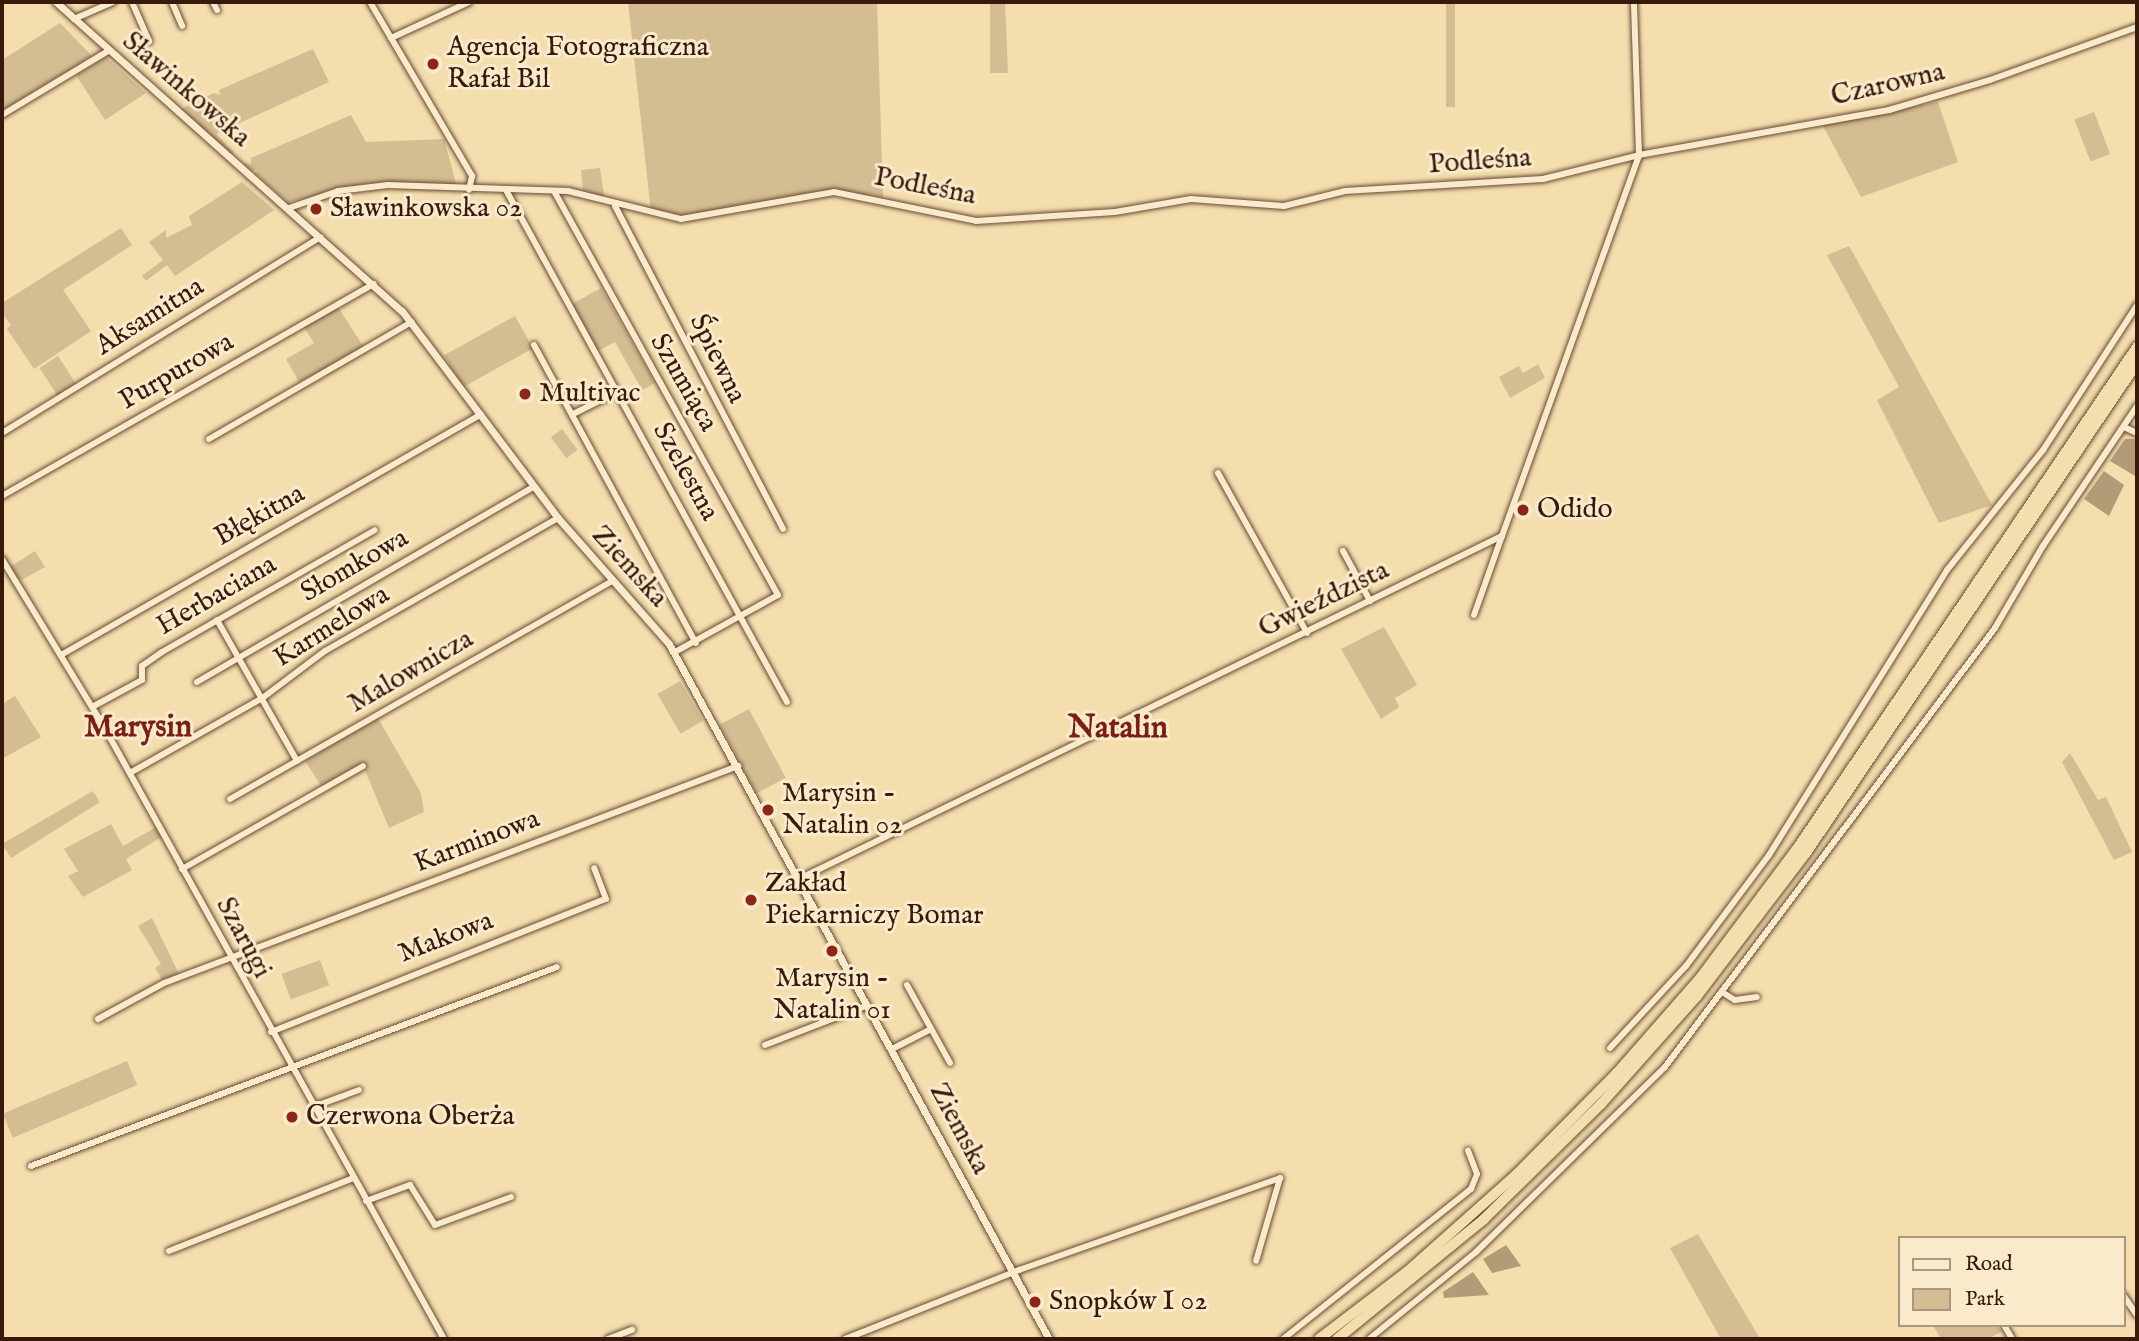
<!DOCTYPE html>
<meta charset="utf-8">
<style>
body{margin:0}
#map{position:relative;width:2139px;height:1341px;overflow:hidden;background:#f4deae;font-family:"IM FELL English",serif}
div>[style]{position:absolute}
.green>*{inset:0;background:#d4bd92;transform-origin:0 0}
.water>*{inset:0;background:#b49b77}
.roads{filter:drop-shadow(0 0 2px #674a34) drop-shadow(0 0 2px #674a34)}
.minor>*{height:6px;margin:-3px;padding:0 3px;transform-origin:3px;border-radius:3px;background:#f8eaca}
.tertiary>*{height:7px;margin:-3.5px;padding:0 3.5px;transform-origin:3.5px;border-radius:3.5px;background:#f8eaca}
.motorway>*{height:10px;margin:-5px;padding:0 5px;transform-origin:5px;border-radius:5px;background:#f4deae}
.dots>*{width:19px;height:19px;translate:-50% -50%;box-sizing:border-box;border:4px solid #f8eaca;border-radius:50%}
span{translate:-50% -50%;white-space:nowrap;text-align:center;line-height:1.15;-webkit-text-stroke:6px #f8eaca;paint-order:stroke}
.poi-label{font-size:28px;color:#38190c}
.left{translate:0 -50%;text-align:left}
.street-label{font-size:28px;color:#38190c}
.quarter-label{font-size:32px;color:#7a1f14;font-weight:700}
.frame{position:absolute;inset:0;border:4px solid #38190c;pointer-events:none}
.legend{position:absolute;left:1898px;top:1236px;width:228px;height:91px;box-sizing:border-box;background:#f8eaca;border:2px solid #ab967e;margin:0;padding:9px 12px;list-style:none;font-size:21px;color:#38190c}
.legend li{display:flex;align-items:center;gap:14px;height:35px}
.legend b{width:35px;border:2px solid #ab967e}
</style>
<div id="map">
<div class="green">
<i style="clip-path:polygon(628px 2px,877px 2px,883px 197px,818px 191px,714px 213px,680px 217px,651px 213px)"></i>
<i style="clip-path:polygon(990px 2px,1005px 2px,1008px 73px,990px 73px)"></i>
<i style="left:1446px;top:2px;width:9px;height:105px"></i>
<i style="clip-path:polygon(60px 23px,92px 56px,2px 111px,2px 60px)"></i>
<i style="clip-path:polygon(313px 49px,329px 82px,216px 134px,234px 152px,231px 155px,181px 109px,214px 93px,220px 95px,219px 90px)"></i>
<i style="clip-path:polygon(106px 57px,146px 93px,105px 120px,76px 75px)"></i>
<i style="clip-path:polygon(1938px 102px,1958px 162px,1861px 197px,1822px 124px)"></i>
<i style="left:2094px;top:112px;width:45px;height:21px;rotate:69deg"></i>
<i style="clip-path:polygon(351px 115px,366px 142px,444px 139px,457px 187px,370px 183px,288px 202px,255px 173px,257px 170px,252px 171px,243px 163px,251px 164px,251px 158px)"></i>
<i style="clip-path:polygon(600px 168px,605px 201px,583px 190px,581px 170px)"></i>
<i style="clip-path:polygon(242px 182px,274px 210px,175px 276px,167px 265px,146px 281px,142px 276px,163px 260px,149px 242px,166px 230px,166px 238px,192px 225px,189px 216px)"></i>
<i style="clip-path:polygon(121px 228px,132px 245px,63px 290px,91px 331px,34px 369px,7px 329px,11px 325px,2px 313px,2px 303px)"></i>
<i style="clip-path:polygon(1849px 246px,1862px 269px,1992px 505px,1939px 523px,1877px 400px,1899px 387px,1827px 255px)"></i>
<i style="clip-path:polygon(601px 288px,655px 383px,642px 390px,615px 342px,598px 351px,572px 304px)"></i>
<i style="clip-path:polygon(338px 307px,365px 349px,299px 382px,286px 359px,314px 343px,304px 327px)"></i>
<i style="left:515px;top:316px;width:37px;height:81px;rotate:61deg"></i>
<i style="left:58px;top:356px;width:33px;height:22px;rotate:57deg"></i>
<i style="clip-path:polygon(1538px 364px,1545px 378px,1510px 398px,1499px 377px,1519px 366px,1523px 373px)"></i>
<i style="left:562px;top:429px;width:26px;height:14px;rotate:53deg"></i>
<i style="clip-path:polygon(35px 551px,45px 567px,22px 580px,17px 578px,10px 567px)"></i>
<i style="clip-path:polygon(1384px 627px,1417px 685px,1395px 698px,1399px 707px,1381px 719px,1341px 649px)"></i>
<i style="left:680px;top:681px;width:46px;height:26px;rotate:60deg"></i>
<i style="clip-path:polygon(15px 696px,41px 737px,2px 759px,2px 704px)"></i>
<i style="left:749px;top:709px;width:78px;height:33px;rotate:62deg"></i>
<i style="clip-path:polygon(378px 718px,421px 793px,424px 812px,389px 828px,364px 768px,322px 787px,305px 761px)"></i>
<i style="clip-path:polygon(2070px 753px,2098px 800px,2106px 797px,2132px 852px,2114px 860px,2062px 762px)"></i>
<i style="clip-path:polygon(93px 791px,100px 802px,11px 858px,2px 844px)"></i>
<i style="clip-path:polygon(111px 824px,123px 846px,158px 826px,163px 836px,126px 859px,132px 870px,83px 897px,68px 876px,78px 871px,64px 849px)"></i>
<i style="clip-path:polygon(152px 918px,180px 976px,164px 983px,155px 968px,161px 964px,138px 926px)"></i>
<i style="left:320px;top:960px;width:27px;height:41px;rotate:70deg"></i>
<i style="left:127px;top:1061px;width:26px;height:135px;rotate:67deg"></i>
<i style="clip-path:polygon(1698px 1234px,1759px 1337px,1721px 1339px,1670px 1248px)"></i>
<i style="clip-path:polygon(1997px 1325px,2001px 1332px,1988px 1339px,1941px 1339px,1934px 1327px)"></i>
</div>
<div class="water">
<i style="clip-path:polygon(2125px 439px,2137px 439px,2135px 476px,2110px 461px)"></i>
<i style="clip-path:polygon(2104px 471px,2124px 485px,2109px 516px,2084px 499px)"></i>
<i style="clip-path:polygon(1506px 1245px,1521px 1266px,1492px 1273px,1483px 1259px)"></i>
<i style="clip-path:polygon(1473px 1272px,1489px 1295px,1444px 1298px,1443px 1292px)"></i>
</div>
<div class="roads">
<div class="minor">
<i style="left:132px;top:2px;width:43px;rotate:66.4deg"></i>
<i style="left:172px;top:2px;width:26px;rotate:67deg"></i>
<i style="left:213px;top:2px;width:9px;rotate:63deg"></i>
<i style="left:370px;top:2px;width:202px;rotate:59.6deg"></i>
<i style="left:472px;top:176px;width:14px;rotate:102deg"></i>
<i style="left:74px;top:19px;width:43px;rotate:-23.6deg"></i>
<i style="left:391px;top:38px;width:86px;rotate:-24.8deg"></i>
<i style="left:2px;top:115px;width:124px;rotate:-31.1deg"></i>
<i style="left:506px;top:190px;width:584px;rotate:61.24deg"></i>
<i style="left:554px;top:191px;width:462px;rotate:61deg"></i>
<i style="left:778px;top:595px;width:118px;rotate:151deg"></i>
<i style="left:615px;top:206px;width:364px;rotate:62.5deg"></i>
<i style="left:289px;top:208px;width:52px;rotate:-19.1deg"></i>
<i style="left:338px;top:191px;width:50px;rotate:-6.8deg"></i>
<i style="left:388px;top:185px;width:180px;rotate:1.9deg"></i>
<i style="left:568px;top:191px;width:116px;rotate:13.9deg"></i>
<i style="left:681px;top:219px;width:155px;rotate:-10deg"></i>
<i style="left:834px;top:192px;width:145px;rotate:11.5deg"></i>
<i style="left:976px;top:221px;width:139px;rotate:-3.7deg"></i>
<i style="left:1115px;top:212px;width:77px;rotate:-9.7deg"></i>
<i style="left:1191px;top:199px;width:93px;rotate:4.3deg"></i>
<i style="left:1284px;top:206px;width:63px;rotate:-13.8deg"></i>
<i style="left:1345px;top:191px;width:198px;rotate:-3.5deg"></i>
<i style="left:1543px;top:179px;width:99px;rotate:-14deg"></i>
<i style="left:1639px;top:155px;width:254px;rotate:-10.2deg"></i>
<i style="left:1889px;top:110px;width:105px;rotate:-16.5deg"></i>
<i style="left:1990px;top:80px;width:156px;rotate:-19.8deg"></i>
<i style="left:534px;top:345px;width:339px;rotate:61.5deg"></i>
<i style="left:573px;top:414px;width:49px;rotate:-26.6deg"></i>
<i style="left:2124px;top:427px;width:14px;rotate:25deg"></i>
<i style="left:2px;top:433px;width:374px;rotate:-31.6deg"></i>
<i style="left:209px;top:439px;width:234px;rotate:-30deg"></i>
<i style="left:1218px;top:473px;width:183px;rotate:60.9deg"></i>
<i style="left:2px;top:496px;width:428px;rotate:-29.7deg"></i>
<i style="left:1343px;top:551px;width:57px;rotate:61.6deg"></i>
<i style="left:2px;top:559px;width:194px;rotate:58.7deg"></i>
<i style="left:103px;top:725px;width:702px;rotate:60.95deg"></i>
<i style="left:1474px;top:615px;width:84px;rotate:-70.5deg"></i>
<i style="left:217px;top:620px;width:162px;rotate:60.4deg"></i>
<i style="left:61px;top:655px;width:484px;rotate:-29.8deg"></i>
<i style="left:197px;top:682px;width:389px;rotate:-30.1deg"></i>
<i style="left:92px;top:707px;width:57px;rotate:-28.4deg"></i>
<i style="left:142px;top:680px;width:14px;rotate:-90deg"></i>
<i style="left:142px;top:666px;width:24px;rotate:-35deg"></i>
<i style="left:162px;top:652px;width:245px;rotate:-29.8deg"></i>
<i style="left:130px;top:773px;width:150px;rotate:-29.5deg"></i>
<i style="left:261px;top:699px;width:80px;rotate:-36.9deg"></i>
<i style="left:325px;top:651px;width:268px;rotate:-29.7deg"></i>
<i style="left:230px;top:799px;width:440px;rotate:-29.7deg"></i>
<i style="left:182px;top:869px;width:208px;rotate:-29.6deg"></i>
<i style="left:799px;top:879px;width:782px;rotate:-26.01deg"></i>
<i style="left:1502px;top:536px;width:405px;rotate:-70.2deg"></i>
<i style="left:1639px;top:155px;width:153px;rotate:-91.9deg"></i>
<i style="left:907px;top:985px;width:89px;rotate:61.1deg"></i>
<i style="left:1722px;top:992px;width:15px;rotate:32deg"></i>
<i style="left:1735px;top:1000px;width:22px;rotate:-8deg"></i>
<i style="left:98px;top:1019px;width:75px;rotate:-28.6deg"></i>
<i style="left:164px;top:983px;width:614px;rotate:-20.71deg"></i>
<i style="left:271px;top:1032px;width:360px;rotate:-21.7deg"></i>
<i style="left:606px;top:899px;width:33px;rotate:-111deg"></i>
<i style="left:765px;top:1045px;width:110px;rotate:-21.2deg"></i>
<i style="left:1610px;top:1048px;width:112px;rotate:-47.2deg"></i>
<i style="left:1686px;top:966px;width:139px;rotate:-53.2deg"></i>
<i style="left:1769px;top:855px;width:336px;rotate:-58deg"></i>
<i style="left:1947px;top:570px;width:154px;rotate:-51.3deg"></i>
<i style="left:2043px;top:450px;width:173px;rotate:-57deg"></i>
<i style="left:892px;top:1049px;width:44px;rotate:-27.1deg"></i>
<i style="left:313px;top:1107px;width:49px;rotate:-20.3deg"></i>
<i style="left:31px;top:1166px;width:562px;rotate:-20.72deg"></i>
<i style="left:366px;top:1201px;width:47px;rotate:-20deg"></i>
<i style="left:410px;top:1185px;width:47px;rotate:58deg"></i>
<i style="left:435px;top:1225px;width:81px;rotate:-20.2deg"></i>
<i style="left:169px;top:1251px;width:198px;rotate:-21.6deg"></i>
<i style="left:2123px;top:1295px;width:24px;rotate:55deg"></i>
<i style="left:2004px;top:1325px;width:16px;rotate:60deg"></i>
<i style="left:608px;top:1339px;width:26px;rotate:-21deg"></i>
<i style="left:845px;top:1339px;width:187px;rotate:-21.6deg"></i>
<i style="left:1019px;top:1270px;width:277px;rotate:-19.4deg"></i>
<i style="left:1280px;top:1178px;width:86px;rotate:106.1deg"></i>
<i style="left:1283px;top:1339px;width:241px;rotate:-38.6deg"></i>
<i style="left:1471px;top:1189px;width:16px;rotate:-68deg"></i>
<i style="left:1477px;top:1174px;width:25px;rotate:-111deg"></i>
<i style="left:1369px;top:1339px;width:138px;rotate:-39.1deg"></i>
<i style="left:1476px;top:1252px;width:264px;rotate:-44.4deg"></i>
<i style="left:1665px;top:1067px;width:549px;rotate:-53.07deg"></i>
<i style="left:1995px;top:628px;width:95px;rotate:-59.7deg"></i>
<i style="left:2043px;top:546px;width:169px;rotate:-56.1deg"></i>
</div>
<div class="tertiary">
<i style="left:56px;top:2px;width:464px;rotate:41.8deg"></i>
<i style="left:402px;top:311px;width:259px;rotate:53deg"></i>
<i style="left:558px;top:518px;width:168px;rotate:48.6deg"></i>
<i style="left:669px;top:644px;width:792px;rotate:61.33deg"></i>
</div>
<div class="motorway">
<i style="left:1319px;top:1339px;width:112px;rotate:-37.4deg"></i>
<i style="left:1408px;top:1271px;width:146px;rotate:-41.7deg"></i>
<i style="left:1517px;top:1174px;width:142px;rotate:-45.3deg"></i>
<i style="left:1617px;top:1073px;width:128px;rotate:-48.8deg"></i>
<i style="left:1701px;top:977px;width:164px;rotate:-53.2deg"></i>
<i style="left:1799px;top:846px;width:603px;rotate:-55.89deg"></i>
<i style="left:1337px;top:1339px;width:190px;rotate:-39.2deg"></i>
<i style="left:1484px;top:1219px;width:164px;rotate:-44.5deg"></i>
<i style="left:1601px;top:1104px;width:144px;rotate:-48.4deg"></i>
<i style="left:1697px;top:996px;width:180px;rotate:-52.7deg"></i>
<i style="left:1806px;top:853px;width:591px;rotate:-55.96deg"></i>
</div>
</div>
<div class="dots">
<i style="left:433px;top:64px;background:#8f2418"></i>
<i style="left:316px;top:209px;background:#8f2418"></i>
<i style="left:525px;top:394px;background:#8f2418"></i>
<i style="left:1523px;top:510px;background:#8f2418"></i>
<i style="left:768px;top:810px;background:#8f2418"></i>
<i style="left:751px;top:900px;background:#8f2418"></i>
<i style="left:832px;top:951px;background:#8f2418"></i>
<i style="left:292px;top:1117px;background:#8f2418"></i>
<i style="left:1035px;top:1302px;background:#8f2418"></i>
</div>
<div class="poi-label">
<span class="left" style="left:447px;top:64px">Agencja Fotograficzna<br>Rafał Bil</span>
<span class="left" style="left:330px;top:209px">Sławinkowska 02</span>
<span class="left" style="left:539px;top:394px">Multivac</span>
<span class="left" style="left:1537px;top:510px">Odido</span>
<span class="left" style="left:782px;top:810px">Marysin -<br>Natalin 02</span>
<span class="left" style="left:765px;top:900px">Zakład<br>Piekarniczy Bomar</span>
<span style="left:832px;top:995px">Marysin -<br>Natalin 01</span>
<span class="left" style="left:306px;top:1117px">Czerwona Oberża</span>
<span class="left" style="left:1049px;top:1302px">Snopków I 02</span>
</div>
<div class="street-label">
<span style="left:1888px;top:85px;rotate:-13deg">Czarowna</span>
<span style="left:186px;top:90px;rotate:41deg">Sławinkowska</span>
<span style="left:1480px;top:162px;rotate:-4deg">Podleśna</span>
<span style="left:925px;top:187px;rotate:11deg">Podleśna</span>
<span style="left:150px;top:317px;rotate:-32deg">Aksamitna</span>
<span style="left:717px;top:359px;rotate:64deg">Śpiewna</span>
<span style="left:177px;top:372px;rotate:-30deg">Purpurowa</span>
<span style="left:683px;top:383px;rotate:60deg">Szumiąca</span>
<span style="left:685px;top:472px;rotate:61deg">Szelestna</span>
<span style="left:260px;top:516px;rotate:-29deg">Błękitna</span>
<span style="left:355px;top:566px;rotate:-30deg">Słomkowa</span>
<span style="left:629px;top:567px;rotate:48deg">Ziemska</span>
<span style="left:217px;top:596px;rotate:-30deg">Herbaciana</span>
<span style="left:1324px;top:600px;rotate:-26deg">Gwieździsta</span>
<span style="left:332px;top:627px;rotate:-32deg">Karmelowa</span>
<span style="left:411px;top:672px;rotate:-30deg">Malownicza</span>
<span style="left:477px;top:842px;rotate:-21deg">Karminowa</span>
<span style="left:243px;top:938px;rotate:62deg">Szarugi</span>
<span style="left:446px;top:938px;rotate:-21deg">Makowa</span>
<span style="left:959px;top:1129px;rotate:62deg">Ziemska</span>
</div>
<div class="quarter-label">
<span style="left:138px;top:728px">Marysin</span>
<span style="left:1118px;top:729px">Natalin</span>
</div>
<div class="frame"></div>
<ul class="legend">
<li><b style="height:9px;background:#f8eaca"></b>Road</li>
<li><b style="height:19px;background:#d4bd92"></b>Park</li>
</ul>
</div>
